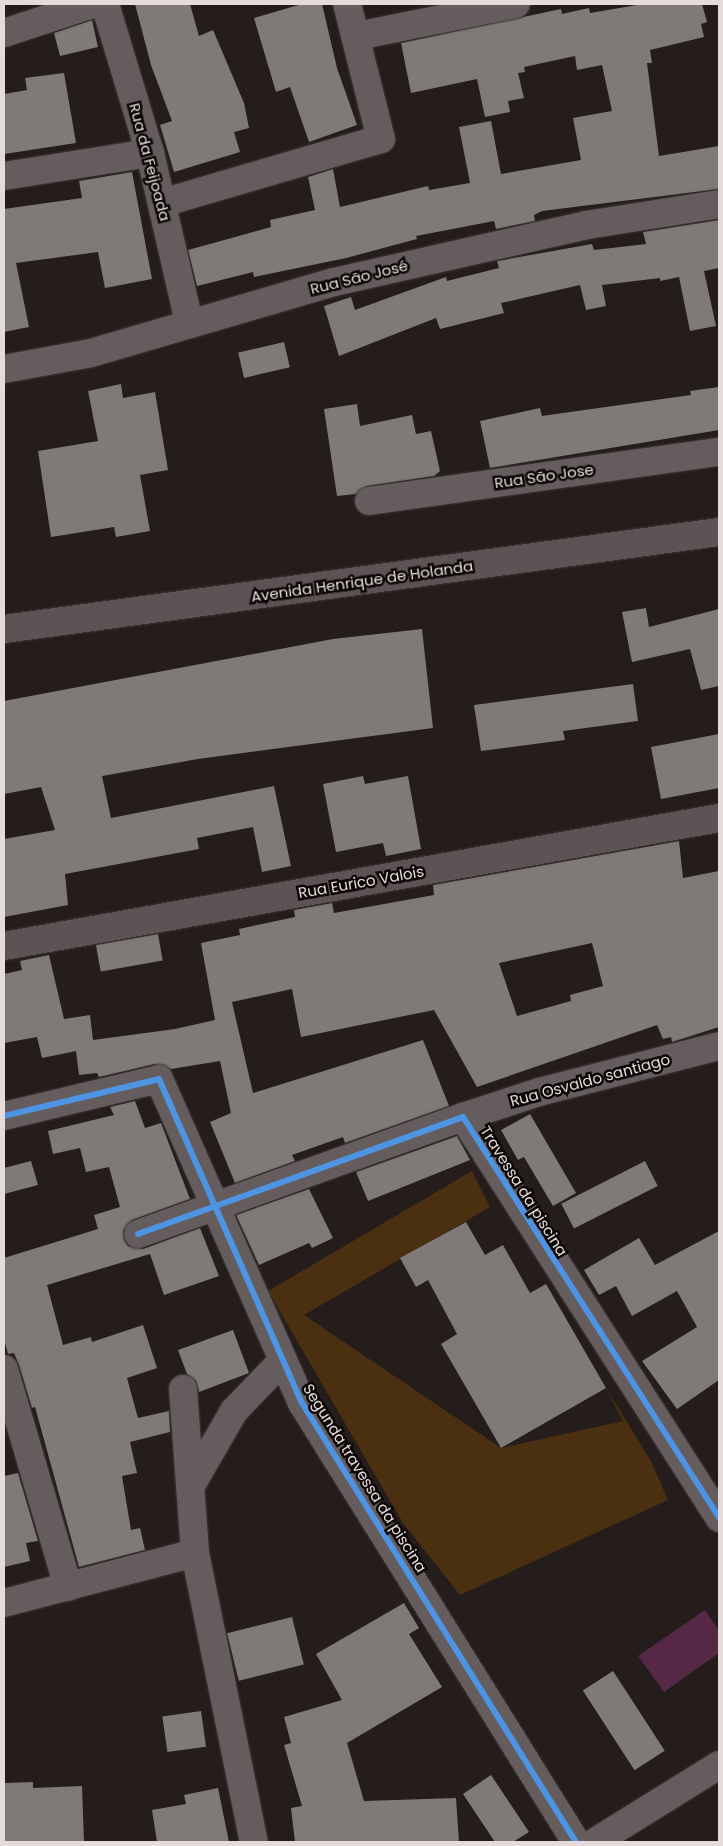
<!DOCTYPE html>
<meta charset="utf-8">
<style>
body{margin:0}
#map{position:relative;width:723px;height:1846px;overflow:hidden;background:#241d1c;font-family:Poppins,sans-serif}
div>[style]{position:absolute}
.green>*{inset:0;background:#4a2f10}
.water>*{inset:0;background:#552945}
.building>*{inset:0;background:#7f7977;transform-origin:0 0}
.roads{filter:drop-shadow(0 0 1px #3e3837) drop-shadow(0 0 1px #3e3837)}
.minor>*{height:28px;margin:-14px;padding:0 14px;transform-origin:14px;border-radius:14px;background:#655c5d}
.major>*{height:28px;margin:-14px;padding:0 14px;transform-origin:14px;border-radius:14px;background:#5e5354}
.cycleway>*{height:6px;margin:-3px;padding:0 3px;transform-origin:3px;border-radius:3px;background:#4d94e3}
span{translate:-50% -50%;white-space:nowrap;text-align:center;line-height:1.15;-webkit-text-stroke:5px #0c0706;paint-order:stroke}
.street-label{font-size:15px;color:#e4dbda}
.frame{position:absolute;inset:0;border:5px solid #e4dbda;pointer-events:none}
</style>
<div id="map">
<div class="green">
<i style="clip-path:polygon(472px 1171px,490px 1207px,304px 1315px,501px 1448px,623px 1421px,606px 1388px,651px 1461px,668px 1500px,460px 1595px,403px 1523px,268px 1291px)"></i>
</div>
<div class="water">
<i style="clip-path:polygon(705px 1610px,719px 1631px,719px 1653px,664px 1692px,638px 1656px)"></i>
</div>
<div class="building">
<i style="clip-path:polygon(135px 4px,190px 4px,199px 36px,213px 30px,244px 103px,249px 128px,234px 132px,240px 152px,174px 172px,160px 125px,172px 121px,151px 65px)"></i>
<i style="clip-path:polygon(302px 4px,322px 4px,337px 68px,357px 125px,309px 142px,290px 87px,276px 92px,254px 18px)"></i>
<i style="clip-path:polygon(643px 4px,702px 4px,707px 22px,701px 24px,704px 37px,650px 50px,652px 63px,647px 63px,659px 156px,719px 146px,719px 189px,542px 211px,534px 215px,535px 221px,496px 229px,494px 221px,416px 236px,417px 239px,346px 258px,254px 277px,253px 272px,197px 286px,188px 250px,271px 227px,270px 220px,315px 210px,308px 177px,333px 169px,340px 207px,428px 186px,429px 190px,470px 183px,459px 127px,491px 121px,501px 174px,581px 160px,573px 118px,612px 111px,602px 65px,577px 70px,575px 56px,524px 67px,525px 72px,518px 73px,524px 98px,508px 101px,510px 112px,485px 117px,477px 79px,411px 93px,401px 43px,561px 9px,562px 14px,589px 8px,590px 13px)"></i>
<i style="clip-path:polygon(92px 20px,98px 47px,60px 56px,54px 33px)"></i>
<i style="clip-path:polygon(64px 73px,76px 143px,4px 154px,4px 94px,27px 90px,25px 78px)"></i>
<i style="clip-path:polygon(132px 172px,152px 279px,105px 288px,98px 252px,16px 263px,29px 327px,4px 332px,4px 209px,82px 198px,79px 181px)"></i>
<i style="clip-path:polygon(719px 220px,719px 268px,704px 271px,716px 326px,690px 331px,679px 277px,660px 281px,660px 278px,602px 285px,606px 306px,586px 310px,580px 285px,501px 303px,504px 313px,440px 329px,436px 318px,339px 356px,324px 306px,351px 297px,355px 310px,446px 277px,447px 281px,499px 268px,497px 261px,592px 244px,594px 250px,646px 244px,643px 232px)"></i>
<i style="left:284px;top:342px;width:26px;height:47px;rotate:77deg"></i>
<i style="clip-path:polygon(121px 384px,123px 398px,155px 392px,168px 470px,140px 475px,150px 531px,116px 537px,114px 527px,51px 537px,38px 451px,98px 441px,88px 391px)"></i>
<i style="clip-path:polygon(719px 387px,719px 430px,490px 468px,480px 421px,540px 408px,542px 416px,691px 395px,690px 391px)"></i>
<i style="clip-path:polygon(357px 404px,360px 426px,412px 415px,416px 434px,431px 431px,440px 471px,434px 476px,367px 486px,356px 494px,337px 496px,324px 409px)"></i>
<i style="clip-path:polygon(646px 608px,649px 627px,719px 609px,719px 686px,701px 690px,690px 649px,632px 662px,622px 612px)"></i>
<i style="clip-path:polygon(422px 629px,433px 728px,198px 759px,102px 776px,111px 818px,274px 786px,291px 866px,262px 872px,253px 827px,197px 838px,199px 849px,65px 874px,68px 905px,4px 917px,4px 839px,55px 830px,41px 787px,4px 794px,4px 701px,333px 639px)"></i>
<i style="clip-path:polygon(633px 684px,638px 721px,563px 731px,565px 740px,481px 751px,474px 705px)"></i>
<i style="clip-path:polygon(719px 734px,719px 788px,661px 799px,651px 747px)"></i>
<i style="clip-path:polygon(363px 776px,365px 784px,408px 776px,421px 849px,386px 856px,383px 843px,336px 852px,323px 784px)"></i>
<i style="clip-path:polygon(evenodd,679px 841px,683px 878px,719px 871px,719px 1027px,672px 1042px,671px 1037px,663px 1039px,657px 1025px,477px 1087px,434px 1010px,301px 1037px,292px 989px,232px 1002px,253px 1093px,423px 1040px,449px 1106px,345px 1143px,343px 1137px,292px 1155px,295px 1161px,235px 1183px,210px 1122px,231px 1113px,220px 1061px,171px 1069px,155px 1064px,99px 1077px,97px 1073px,79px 1075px,76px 1051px,42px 1058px,37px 1037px,4px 1043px,4px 974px,22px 970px,20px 961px,49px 955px,64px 1019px,90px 1015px,93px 1040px,175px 1029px,215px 1020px,201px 943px,240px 935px,239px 929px,295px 917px,294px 910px,332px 903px,334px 913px,434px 895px,433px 885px,679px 841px,592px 943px,603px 986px,570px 995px,571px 1001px,517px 1016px,499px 963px,592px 943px)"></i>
<i style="left:158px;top:934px;width:27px;height:63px;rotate:80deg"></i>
<i style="clip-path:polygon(135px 1101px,145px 1128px,161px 1123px,190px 1199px,132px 1220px,123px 1231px,124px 1240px,128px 1246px,143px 1249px,200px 1228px,219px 1276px,164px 1295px,150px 1254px,47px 1285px,63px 1345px,91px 1337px,92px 1342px,143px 1325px,157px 1368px,127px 1378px,138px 1418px,169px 1411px,170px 1432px,130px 1442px,137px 1473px,122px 1476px,131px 1530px,140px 1528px,145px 1550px,79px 1567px,35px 1407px,32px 1408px,19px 1365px,14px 1353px,8px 1354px,4px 1339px,4px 1258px,98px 1229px,94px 1215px,120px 1207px,109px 1167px,86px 1172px,80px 1148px,53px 1154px,48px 1131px,114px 1115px,110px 1107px)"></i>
<i style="clip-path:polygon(530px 1114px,576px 1193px,553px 1206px,524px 1157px,518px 1160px,501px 1130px)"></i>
<i style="clip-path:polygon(457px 1136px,470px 1160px,368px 1201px,356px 1172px)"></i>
<i style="clip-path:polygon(31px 1161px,38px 1185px,4px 1194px,4px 1168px)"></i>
<i style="left:645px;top:1161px;width:28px;height:94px;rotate:63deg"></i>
<i style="clip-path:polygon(309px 1189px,333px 1238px,312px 1248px,309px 1243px,259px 1265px,236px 1215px)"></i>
<i style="clip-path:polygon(466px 1222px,485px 1255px,503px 1245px,530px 1293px,546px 1284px,606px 1388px,501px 1448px,441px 1344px,457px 1334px,428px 1280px,416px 1287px,400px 1258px)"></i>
<i style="clip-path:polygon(719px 1231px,719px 1380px,677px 1409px,642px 1361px,697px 1327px,677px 1291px,632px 1316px,616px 1286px,599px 1295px,584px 1270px,639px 1238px,655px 1265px)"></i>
<i style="clip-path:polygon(233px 1330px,249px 1373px,199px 1392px,196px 1381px,187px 1374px,178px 1350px)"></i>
<i style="clip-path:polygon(18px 1473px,38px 1541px,26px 1543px,30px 1561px,4px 1567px,4px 1476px)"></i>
<i style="clip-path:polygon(404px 1603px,419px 1628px,409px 1634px,442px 1687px,347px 1743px,364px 1801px,456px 1798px,459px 1842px,295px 1842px,291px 1808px,302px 1806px,284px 1745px,291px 1743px,284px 1717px,342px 1700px,316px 1654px)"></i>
<i style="left:292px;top:1617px;width:49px;height:67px;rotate:76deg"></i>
<i style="left:613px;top:1671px;width:95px;height:36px;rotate:57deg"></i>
<i style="left:201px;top:1711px;width:36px;height:39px;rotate:82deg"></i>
<i style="clip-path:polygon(491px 1775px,529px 1832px,513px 1842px,495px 1842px,463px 1794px)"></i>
<i style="clip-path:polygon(33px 1782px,33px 1788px,82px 1786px,84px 1842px,4px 1842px,4px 1783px)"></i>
<i style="clip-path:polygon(218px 1788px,229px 1842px,157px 1842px,152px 1810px,186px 1804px,184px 1795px)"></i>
</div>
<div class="roads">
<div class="minor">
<i style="left:105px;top:4px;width:156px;rotate:73.2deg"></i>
<i style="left:150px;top:153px;width:173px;rotate:77deg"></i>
<i style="left:4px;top:33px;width:93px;rotate:-18.2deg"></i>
<i style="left:357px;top:36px;width:162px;rotate:-11.4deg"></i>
<i style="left:4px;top:176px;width:148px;rotate:-9deg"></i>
<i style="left:162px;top:203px;width:228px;rotate:-16.3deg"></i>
<i style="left:381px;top:139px;width:139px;rotate:-104.1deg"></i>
<i style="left:4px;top:369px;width:88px;rotate:-10.4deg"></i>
<i style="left:91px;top:353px;width:253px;rotate:-16.3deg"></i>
<i style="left:334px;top:282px;width:259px;rotate:-12.7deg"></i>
<i style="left:587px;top:225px;width:134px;rotate:-9deg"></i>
<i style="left:369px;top:501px;width:353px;rotate:-8deg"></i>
<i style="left:4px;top:1116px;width:159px;rotate:-13.4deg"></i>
<i style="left:159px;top:1079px;width:354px;rotate:66.2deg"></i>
<i style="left:302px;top:1403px;width:517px;rotate:58.03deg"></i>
<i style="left:463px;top:1117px;width:80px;rotate:-18.2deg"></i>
<i style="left:539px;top:1092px;width:186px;rotate:-14.3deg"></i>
<i style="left:138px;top:1234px;width:345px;rotate:-19.8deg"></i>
<i style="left:463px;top:1117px;width:476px;rotate:57.4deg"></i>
<i style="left:4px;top:1369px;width:227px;rotate:73.6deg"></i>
<i style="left:183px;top:1389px;width:164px;rotate:85.8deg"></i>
<i style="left:195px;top:1553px;width:295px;rotate:78.5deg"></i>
<i style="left:193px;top:1482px;width:82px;rotate:-60deg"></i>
<i style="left:234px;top:1411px;width:68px;rotate:-46.2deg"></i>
<i style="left:4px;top:1603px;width:197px;rotate:-14.7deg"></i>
<i style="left:595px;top:1842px;width:146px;rotate:-31.8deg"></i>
</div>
<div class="major">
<i style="left:4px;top:629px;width:722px;rotate:-7.73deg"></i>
<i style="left:4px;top:946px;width:726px;rotate:-10.15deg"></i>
</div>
</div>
<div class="cycleway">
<i style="left:4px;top:1116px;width:159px;rotate:-13.4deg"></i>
<i style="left:159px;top:1079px;width:354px;rotate:66.2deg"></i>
<i style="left:302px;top:1403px;width:517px;rotate:58.03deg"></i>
<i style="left:138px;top:1234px;width:345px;rotate:-19.8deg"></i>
<i style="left:463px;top:1117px;width:476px;rotate:57.4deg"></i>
</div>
<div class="street-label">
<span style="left:150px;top:162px;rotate:75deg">Rua da Feijoada</span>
<span style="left:359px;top:277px;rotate:-14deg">Rua São José</span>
<span style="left:544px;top:476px;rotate:-8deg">Rua São Jose</span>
<span style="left:362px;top:581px;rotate:-8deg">Avenida Henrique de Holanda</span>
<span style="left:361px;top:882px;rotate:-10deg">Rua Eurico Valois</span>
<span style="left:590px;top:1080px;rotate:-15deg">Rua Osvaldo santiago</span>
<span style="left:524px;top:1191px;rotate:58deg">Travessa da piscina</span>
<span style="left:365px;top:1478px;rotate:58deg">Segunda travessa da piscina</span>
</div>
<div class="frame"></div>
</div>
